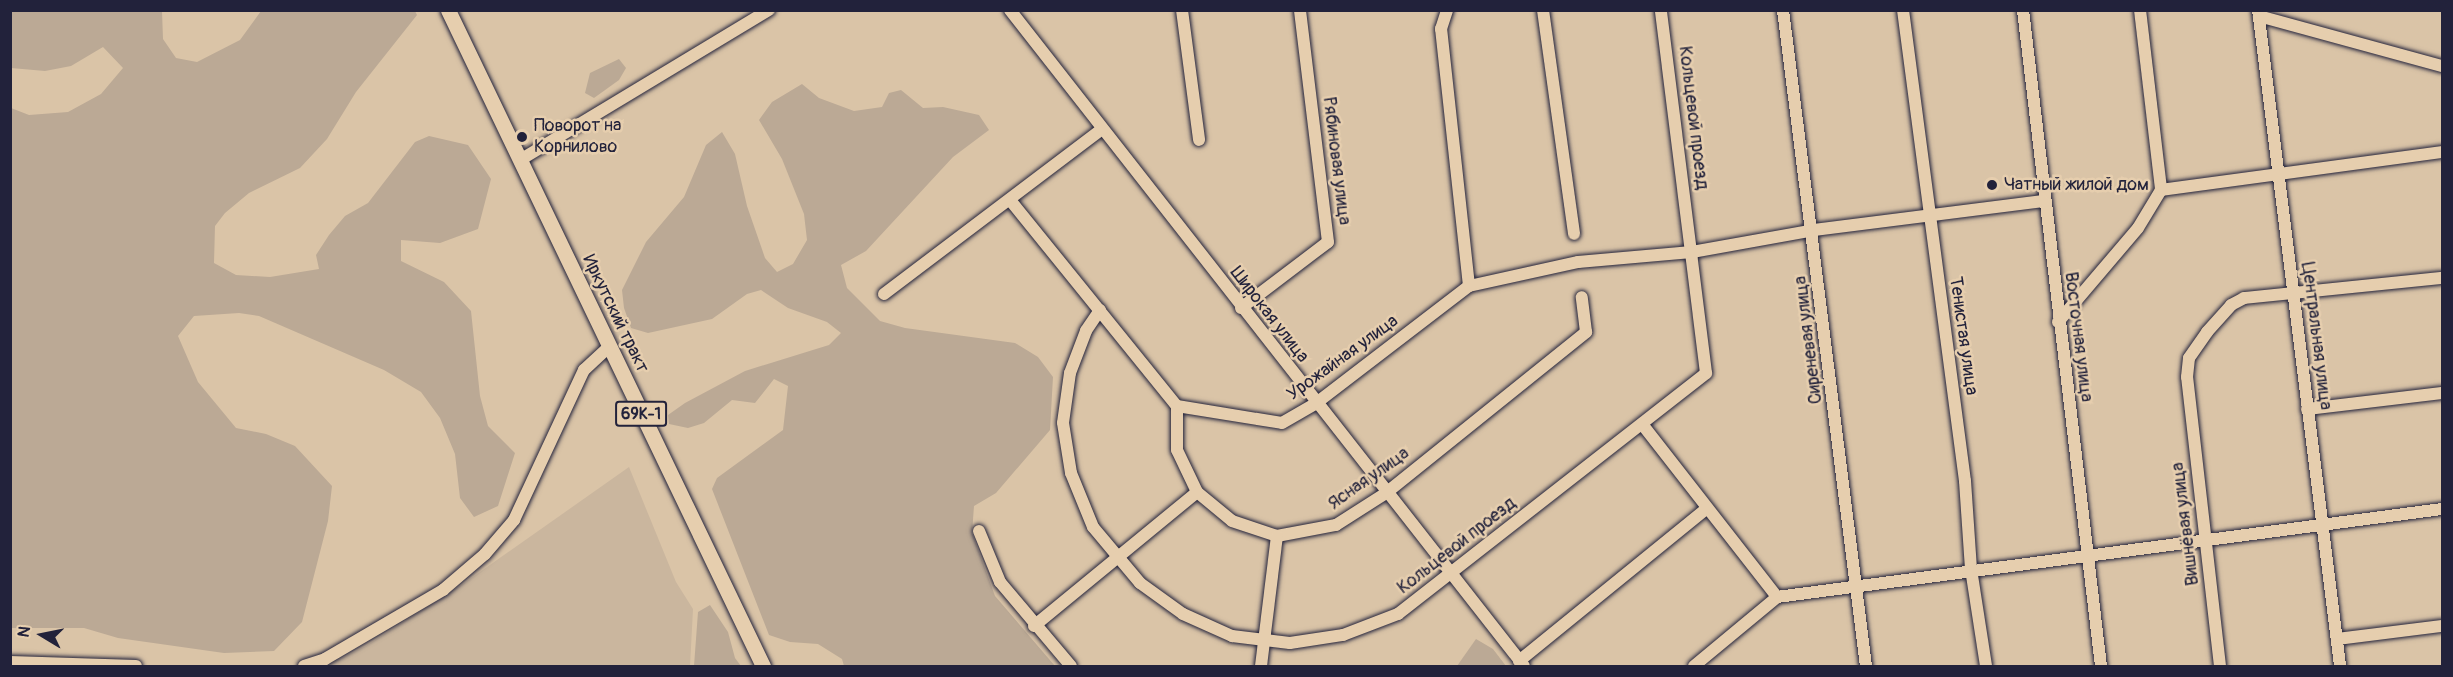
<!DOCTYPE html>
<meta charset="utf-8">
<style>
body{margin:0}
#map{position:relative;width:2453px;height:677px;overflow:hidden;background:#dac4a7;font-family:Pangolin,sans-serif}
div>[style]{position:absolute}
.built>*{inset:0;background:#cab69e}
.green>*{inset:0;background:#bba995}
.roads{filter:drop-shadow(0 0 2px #22223b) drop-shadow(0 0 2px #22223b)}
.minor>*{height:12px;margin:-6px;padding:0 6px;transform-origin:6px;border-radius:6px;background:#e6ceae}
.major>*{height:15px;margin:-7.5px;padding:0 7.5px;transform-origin:7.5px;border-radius:7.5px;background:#e6ceae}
.dots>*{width:16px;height:16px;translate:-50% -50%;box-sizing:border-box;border:3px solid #e6ceae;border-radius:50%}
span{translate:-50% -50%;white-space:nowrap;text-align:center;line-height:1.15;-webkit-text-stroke:5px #e6ceae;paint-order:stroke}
.shield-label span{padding:2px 4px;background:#e6ceae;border:2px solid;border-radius:4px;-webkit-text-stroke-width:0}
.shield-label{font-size:16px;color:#22223b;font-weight:700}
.street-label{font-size:18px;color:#22223b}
.poi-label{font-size:18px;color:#22223b}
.left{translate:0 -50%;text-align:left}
.frame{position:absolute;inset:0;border:12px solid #22223b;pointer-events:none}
.north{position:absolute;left:12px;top:605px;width:60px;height:60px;-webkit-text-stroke:4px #e6ceae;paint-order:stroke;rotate:280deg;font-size:16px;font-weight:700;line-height:24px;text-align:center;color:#22223b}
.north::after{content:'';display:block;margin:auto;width:21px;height:27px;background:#22223b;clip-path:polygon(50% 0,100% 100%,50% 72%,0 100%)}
</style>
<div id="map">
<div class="built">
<i style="clip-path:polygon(629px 467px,676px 582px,693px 609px,690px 666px,326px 666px,366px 646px,463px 584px)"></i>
</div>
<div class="green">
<i style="clip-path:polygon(11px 10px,162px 11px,163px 39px,176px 58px,197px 62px,240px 40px,261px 11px,415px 11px,417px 15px,356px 92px,327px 139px,300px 168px,249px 193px,225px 213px,215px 226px,214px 263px,236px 275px,270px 277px,319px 269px,316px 255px,329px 235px,345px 216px,368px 203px,415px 142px,429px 136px,468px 145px,491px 179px,478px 229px,440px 243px,401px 240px,401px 261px,444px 282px,471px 311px,480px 396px,488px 426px,515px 453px,498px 506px,474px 517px,460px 498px,455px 454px,440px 418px,421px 392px,384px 370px,259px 316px,239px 313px,194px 316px,178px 336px,198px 382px,236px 428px,266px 434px,295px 446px,332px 486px,328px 521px,302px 622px,274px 651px,224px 653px,118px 638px,84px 628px,11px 628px,11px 108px,29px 115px,68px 112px,101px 94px,123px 68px,103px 47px,71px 66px,45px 71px,11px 68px)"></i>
<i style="clip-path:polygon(619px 59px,626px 68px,619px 80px,594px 98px,585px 93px,590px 73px)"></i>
<i style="clip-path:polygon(802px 84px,819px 98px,854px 111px,882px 107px,889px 93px,901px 90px,923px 108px,943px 107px,979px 115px,989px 130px,953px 157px,866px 251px,841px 265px,847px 288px,880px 321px,905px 328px,1015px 343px,1038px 357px,1053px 377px,1050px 430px,996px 493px,974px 506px,972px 533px,995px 596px,1055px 666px,844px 666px,842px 659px,818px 644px,790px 642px,769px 635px,712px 489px,717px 478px,783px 430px,788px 386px,774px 379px,755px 403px,732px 400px,704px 423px,688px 428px,669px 424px,668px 415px,685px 403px,745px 371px,829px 345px,841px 333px,827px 322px,788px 308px,761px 290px,747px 294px,712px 319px,648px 333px,631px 328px,624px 308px,622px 290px,646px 242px,684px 197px,706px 145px,722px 132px,735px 154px,747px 206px,765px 258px,777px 272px,793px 264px,807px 240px,804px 214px,782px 159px,759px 120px,772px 102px)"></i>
<i style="clip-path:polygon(710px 605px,728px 632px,735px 658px,741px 666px,694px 666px,698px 612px)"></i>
<i style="clip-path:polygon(1476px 639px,1493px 649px,1506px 666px,1457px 666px)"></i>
</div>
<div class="roads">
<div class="minor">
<i style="left:1010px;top:10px;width:833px;rotate:51.92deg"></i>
<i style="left:1182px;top:10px;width:131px;rotate:82.5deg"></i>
<i style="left:1543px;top:10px;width:226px;rotate:82.1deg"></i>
<i style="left:1783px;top:10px;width:661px;rotate:82.79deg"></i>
<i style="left:1903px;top:10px;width:475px;rotate:82.5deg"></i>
<i style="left:1965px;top:481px;width:88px;rotate:86.1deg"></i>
<i style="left:1971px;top:569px;width:98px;rotate:81.2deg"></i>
<i style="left:2023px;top:10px;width:661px;rotate:83.22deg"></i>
<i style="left:2140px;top:10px;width:181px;rotate:83.3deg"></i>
<i style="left:2258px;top:10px;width:661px;rotate:82.87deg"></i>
<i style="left:2259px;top:16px;width:190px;rotate:15.3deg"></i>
<i style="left:520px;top:160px;width:291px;rotate:-31.1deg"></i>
<i style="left:1010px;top:200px;width:265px;rotate:51deg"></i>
<i style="left:1177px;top:406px;width:106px;rotate:9.2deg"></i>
<i style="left:1282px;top:423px;width:38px;rotate:-30deg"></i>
<i style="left:1315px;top:404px;width:194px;rotate:-37.5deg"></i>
<i style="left:1469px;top:286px;width:259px;rotate:-96.2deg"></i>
<i style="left:1441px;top:29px;width:20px;rotate:-72deg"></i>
<i style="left:1469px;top:286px;width:112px;rotate:-12.4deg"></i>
<i style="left:1578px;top:262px;width:114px;rotate:-5deg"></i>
<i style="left:1692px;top:252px;width:124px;rotate:-10.2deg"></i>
<i style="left:1814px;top:230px;width:231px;rotate:-7.2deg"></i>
<i style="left:884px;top:294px;width:273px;rotate:-37.1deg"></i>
<i style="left:1241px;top:308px;width:109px;rotate:-37.2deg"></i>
<i style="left:1328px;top:242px;width:234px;rotate:-96.9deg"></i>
<i style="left:1100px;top:310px;width:25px;rotate:124deg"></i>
<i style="left:1086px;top:331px;width:45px;rotate:110.9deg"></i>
<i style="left:1070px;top:373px;width:50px;rotate:98deg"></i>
<i style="left:1063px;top:423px;width:51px;rotate:80.9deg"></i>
<i style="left:1071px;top:473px;width:58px;rotate:67.8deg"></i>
<i style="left:1093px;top:527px;width:73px;rotate:50deg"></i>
<i style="left:1140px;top:583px;width:53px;rotate:35.8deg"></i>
<i style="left:1183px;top:614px;width:54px;rotate:24.2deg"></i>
<i style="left:1232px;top:636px;width:58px;rotate:6.9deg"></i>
<i style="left:1290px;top:643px;width:54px;rotate:-8.6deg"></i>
<i style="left:1343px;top:635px;width:59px;rotate:-20.9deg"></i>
<i style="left:1398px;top:614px;width:391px;rotate:-38deg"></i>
<i style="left:1706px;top:373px;width:366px;rotate:-97.1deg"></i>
<i style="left:2058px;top:322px;width:123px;rotate:-49.6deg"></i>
<i style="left:2138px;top:228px;width:44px;rotate:-58.8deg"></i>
<i style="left:2161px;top:190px;width:284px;rotate:-7.7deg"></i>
<i style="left:1177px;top:406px;width:44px;rotate:90deg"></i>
<i style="left:1177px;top:450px;width:47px;rotate:64.5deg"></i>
<i style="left:1197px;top:492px;width:45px;rotate:39.6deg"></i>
<i style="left:1232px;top:521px;width:47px;rotate:18.4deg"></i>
<i style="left:1277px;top:536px;width:60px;rotate:-10.6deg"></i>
<i style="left:1336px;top:525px;width:59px;rotate:-32.6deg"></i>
<i style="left:1386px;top:493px;width:257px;rotate:-38.8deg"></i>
<i style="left:1586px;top:332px;width:35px;rotate:-97deg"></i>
<i style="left:2307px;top:409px;width:136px;rotate:-6.8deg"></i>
<i style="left:1642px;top:424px;width:219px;rotate:52deg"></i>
<i style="left:979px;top:531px;width:55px;rotate:67.6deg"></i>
<i style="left:1000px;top:582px;width:110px;rotate:49.8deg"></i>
<i style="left:1777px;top:597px;width:671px;rotate:-7.54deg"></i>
<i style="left:1034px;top:626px;width:211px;rotate:-39.4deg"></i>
<i style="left:2337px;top:639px;width:106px;rotate:-7.1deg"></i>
<i style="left:1519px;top:661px;width:242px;rotate:-39.1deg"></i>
<i style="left:10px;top:662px;width:126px;rotate:1.8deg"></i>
<i style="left:304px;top:666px;width:22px;rotate:-18deg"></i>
<i style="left:325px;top:659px;width:137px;rotate:-30.3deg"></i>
<i style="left:443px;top:590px;width:55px;rotate:-40.6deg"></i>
<i style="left:485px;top:554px;width:45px;rotate:-49.5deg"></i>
<i style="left:514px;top:520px;width:166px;rotate:-65deg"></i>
<i style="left:584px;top:370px;width:34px;rotate:-43deg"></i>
<i style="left:1261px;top:666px;width:131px;rotate:-83deg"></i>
<i style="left:1694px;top:666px;width:108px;rotate:-39.7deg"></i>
<i style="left:2220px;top:666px;width:291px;rotate:-96.5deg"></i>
<i style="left:2187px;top:377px;width:19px;rotate:-84deg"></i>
<i style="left:2189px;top:358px;width:32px;rotate:-55deg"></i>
<i style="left:2207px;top:332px;width:36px;rotate:-48deg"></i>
<i style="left:2231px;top:305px;width:15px;rotate:-28deg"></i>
<i style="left:2244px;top:298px;width:199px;rotate:-5.8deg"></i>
</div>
<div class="major">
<i style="left:448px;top:10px;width:728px;rotate:64.35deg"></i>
</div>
</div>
<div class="dots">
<i style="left:522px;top:137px;background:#22223b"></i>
<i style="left:1992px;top:185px;background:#22223b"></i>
</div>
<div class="shield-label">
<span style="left:641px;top:414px">69К-1</span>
</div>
<div class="street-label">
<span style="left:1693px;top:118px;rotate:83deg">Кольцевой проезд</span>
<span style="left:1336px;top:161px;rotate:83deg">Рябиновая улица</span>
<span style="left:615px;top:314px;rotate:64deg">Иркутский тракт</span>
<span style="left:1269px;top:315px;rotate:52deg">Широкая улица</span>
<span style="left:1963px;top:336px;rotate:82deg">Тенистая улица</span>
<span style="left:2316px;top:336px;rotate:83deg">Центральная улица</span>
<span style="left:2078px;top:337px;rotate:83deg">Восточная улица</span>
<span style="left:1809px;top:340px;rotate:-97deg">Сиреневая улица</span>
<span style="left:1343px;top:358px;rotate:-36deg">Урожайная улица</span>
<span style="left:1369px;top:479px;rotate:-35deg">Ясная улица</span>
<span style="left:2186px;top:524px;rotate:-97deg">Вишнёвая улица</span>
<span style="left:1457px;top:546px;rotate:-38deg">Кольцевой проезд</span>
</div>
<div class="poi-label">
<span class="left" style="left:534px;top:137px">Поворот на<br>Корнилово</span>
<span class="left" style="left:2004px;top:185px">Чатный жилой дом</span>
</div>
<div class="frame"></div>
<div class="north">N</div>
</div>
